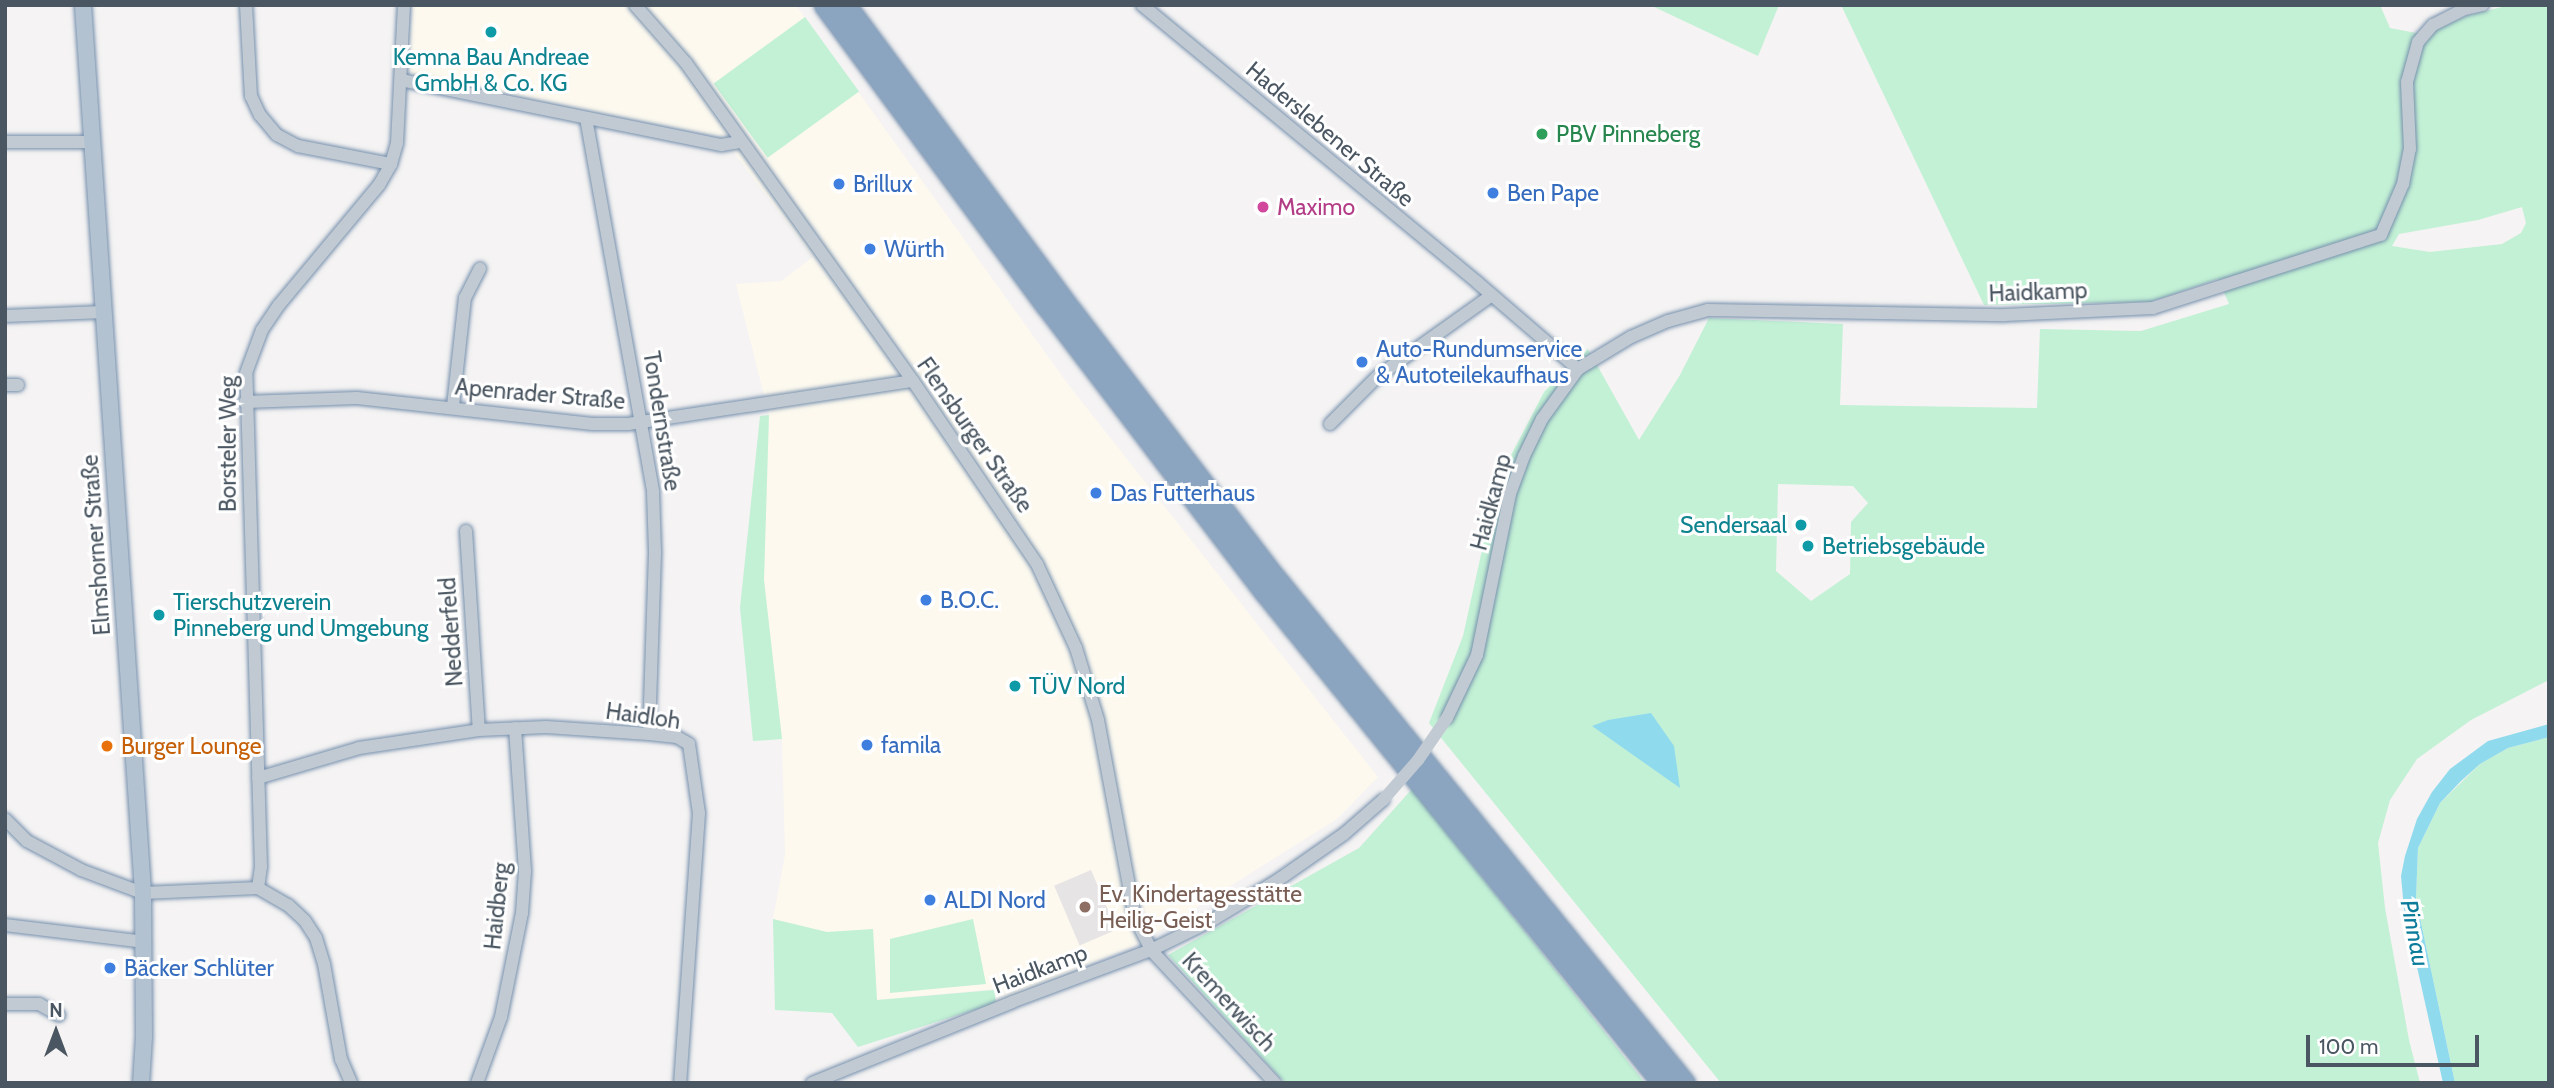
<!DOCTYPE html>
<meta charset="utf-8">
<style>
body{margin:0}
#map{position:relative;width:2554px;height:1088px;overflow:hidden;background:#f5f3f3;font-family:Cabin,sans-serif}
div>[style]{position:absolute}
.commercial>*{inset:0;background:#fdf9ef}
.education>*{inset:0;background:#e6e4e5;transform-origin:0 0}
.green>*{inset:0;background:#c3f1d5;transform-origin:0 0}
.water>*{inset:0;background:#90daee}
.roads{filter:drop-shadow(0 0 2px #7690ad) drop-shadow(0 0 2px #7690ad)}
.minor>*{height:12px;margin:-6px;padding:0 6px;transform-origin:6px;border-radius:6px;background:#c1cad2}
.major>*{height:16px;margin:-8px;padding:0 8px;transform-origin:8px;border-radius:8px;background:#b3c2d1}
.highway>*{height:19px;margin:-9.5px;padding:0 9.5px;transform-origin:9.5px;border-radius:9.5px;background:#8ba5c1}
.minor-bridge>*{height:12px;margin:-6px;padding:0 6px;transform-origin:6px;border-radius:6px;background:#c1cad2}
.dots>*{width:19px;height:19px;translate:-50% -50%;box-sizing:border-box;border:4px solid #fff;border-radius:50%}
span{translate:-50% -50%;white-space:nowrap;text-align:center;line-height:1.15;-webkit-text-stroke:6px #fff;paint-order:stroke}
.culture-label{font-size:23px;color:#0d838f}
.right{translate:-100% -50%;text-align:right}
.left{translate:0 -50%;text-align:left}
.street-label{font-size:23px;color:#4a5661}
.leisure-label{font-size:23px;color:#27864d}
.shop-label{font-size:23px;color:#366cbe}
.hotel-label{font-size:23px;color:#b23c85}
.food-label{font-size:23px;color:#c56008}
.education-label{font-size:23px;color:#785e54}
.water-label{font-size:24px;color:#0c7c9b;font-style:italic}
.frame{position:absolute;inset:0;border:7px solid #4a5661;pointer-events:none}
.north{position:absolute;left:21px;top:997px;width:70px;height:70px;-webkit-text-stroke:5px #fff;paint-order:stroke;rotate:0deg;font-size:19px;font-weight:700;line-height:28px;text-align:center;color:#4a5661}
.north::after{content:'';display:block;margin:auto;width:24px;height:32px;background:#4a5661;clip-path:polygon(50% 0,100% 100%,50% 72%,0 100%)}
.scale{position:absolute;left:2306px;top:1035px;width:173px;height:32px;box-sizing:border-box;border:4px solid #4a5661;border-top:0;padding-left:9px;font-size:21px;line-height:24px;white-space:nowrap;color:#4a5661;-webkit-text-stroke:5px #fff;paint-order:stroke}
</style>
<div id="map">
<div class="commercial">
<i style="clip-path:polygon(413px 5px,796px 5px,1067px 383px,1378px 777px,1337px 819px,1138px 944px,996px 1003px,995px 989px,877px 1000px,873px 930px,827px 932px,773px 919px,785px 855px,782px 739px,764px 580px,769px 415px,736px 284px,781px 281px,813px 257px,722px 137px,411px 75px,407px 64px)"></i>
</div>
<div class="education">
<i style="left:1091px;top:870px;width:65px;height:40px;rotate:67deg"></i>
</div>
<div class="green">
<i style="clip-path:polygon(1650px 5px,1779px 5px,1758px 56px)"></i>
<i style="clip-path:polygon(evenodd,1841px 5px,2380px 5px,2390px 28px,2416px 33px,2433px 31px,2466px 16px,2510px 5px,2549px 5px,2549px 680px,2471px 720px,2417px 759px,2390px 800px,2378px 843px,2385px 908px,2409px 1040px,2420px 1083px,1721px 1083px,1429px 723px,1463px 636px,1486px 532px,1508px 461px,1544px 392px,1588px 349px,1639px 440px,1680px 375px,1709px 318px,1843px 324px,1840px 405px,2037px 408px,2040px 329px,2141px 331px,2229px 304px,2218px 279px,2150px 302px,1984px 305px,1841px 5px,2522px 207px,2526px 223px,2521px 233px,2502px 244px,2430px 252px,2392px 246px,2399px 234px,2478px 220px,2522px 207px,1841px 5px,1778px 484px,1853px 486px,1868px 503px,1851px 522px,1850px 574px,1811px 601px,1776px 571px,1778px 484px)"></i>
<i style="left:805px;top:17px;width:92px;height:113px;rotate:54deg"></i>
<i style="clip-path:polygon(769px 415px,764px 580px,782px 739px,753px 741px,740px 608px,760px 416px)"></i>
<i style="clip-path:polygon(2549px 737px,2549px 1083px,2455px 1083px,2416px 899px,2418px 848px,2440px 803px,2480px 764px,2508px 748px)"></i>
<i style="clip-path:polygon(1412px 789px,1645px 1083px,1285px 1083px,1168px 955px,1359px 848px)"></i>
<i style="clip-path:polygon(773px 919px,827px 932px,873px 929px,877px 1000px,994px 990px,996px 1003px,858px 1047px,832px 1013px,775px 1010px)"></i>
<i style="clip-path:polygon(973px 919px,986px 984px,890px 993px,890px 939px)"></i>
</div>
<div class="water">
<i style="clip-path:polygon(1651px 713px,1674px 746px,1680px 788px,1592px 726px,1608px 720px)"></i>
<i style="clip-path:polygon(2549px 724px,2549px 737px,2508px 748px,2480px 764px,2461px 781px,2440px 803px,2418px 848px,2416px 899px,2455px 1083px,2443px 1083px,2404px 909px,2401px 876px,2405px 856px,2417px 819px,2432px 792px,2450px 769px,2488px 741px)"></i>
</div>
<div class="roads">
<div class="minor">
<i style="left:246px;top:5px;width:91px;rotate:86.9deg"></i>
<i style="left:251px;top:96px;width:21px;rotate:65deg"></i>
<i style="left:260px;top:115px;width:26px;rotate:50deg"></i>
<i style="left:277px;top:135px;width:24px;rotate:28deg"></i>
<i style="left:298px;top:146px;width:95px;rotate:11deg"></i>
<i style="left:635px;top:5px;width:77px;rotate:48.7deg"></i>
<i style="left:686px;top:63px;width:391px;rotate:54.5deg"></i>
<i style="left:913px;top:381px;width:221px;rotate:55.9deg"></i>
<i style="left:1037px;top:564px;width:93px;rotate:65.1deg"></i>
<i style="left:1076px;top:648px;width:75px;rotate:73deg"></i>
<i style="left:1098px;top:720px;width:201px;rotate:79.4deg"></i>
<i style="left:1135px;top:918px;width:36px;rotate:63deg"></i>
<i style="left:1151px;top:950px;width:182px;rotate:47deg"></i>
<i style="left:1142px;top:5px;width:436px;rotate:39.6deg"></i>
<i style="left:1478px;top:283px;width:132px;rotate:40.7deg"></i>
<i style="left:401px;top:80px;width:327px;rotate:11.5deg"></i>
<i style="left:721px;top:145px;width:19px;rotate:-9deg"></i>
<i style="left:586px;top:118px;width:380px;rotate:79.8deg"></i>
<i style="left:653px;top:492px;width:61px;rotate:88.1deg"></i>
<i style="left:655px;top:553px;width:181px;rotate:91.9deg"></i>
<i style="left:5px;top:142px;width:87px"></i>
<i style="left:5px;top:316px;width:98px;rotate:-2.3deg"></i>
<i style="left:5px;top:385px;width:13px"></i>
<i style="left:245px;top:402px;width:112px;rotate:-2deg"></i>
<i style="left:357px;top:398px;width:237px;rotate:6.3deg"></i>
<i style="left:593px;top:424px;width:35px"></i>
<i style="left:628px;top:424px;width:288px;rotate:-8.6deg"></i>
<i style="left:453px;top:406px;width:109px;rotate:-83.7deg"></i>
<i style="left:465px;top:298px;width:33px;rotate:-63deg"></i>
<i style="left:1330px;top:424px;width:66px;rotate:-45deg"></i>
<i style="left:1377px;top:377px;width:141px;rotate:-35.5deg"></i>
<i style="left:466px;top:531px;width:199px;rotate:86.3deg"></i>
<i style="left:1447px;top:718px;width:70px;rotate:-64.5deg"></i>
<i style="left:1477px;top:655px;width:164px;rotate:-78.4deg"></i>
<i style="left:1510px;top:494px;width:40px;rotate:-69.8deg"></i>
<i style="left:1524px;top:456px;width:41px;rotate:-64.1deg"></i>
<i style="left:1542px;top:419px;width:62px;rotate:-54.2deg"></i>
<i style="left:1578px;top:369px;width:62px;rotate:-31.1deg"></i>
<i style="left:1631px;top:337px;width:40px;rotate:-23.4deg"></i>
<i style="left:1668px;top:321px;width:41px;rotate:-15.4deg"></i>
<i style="left:1708px;top:310px;width:297px;rotate:1deg"></i>
<i style="left:2005px;top:315px;width:148px;rotate:-2.7deg"></i>
<i style="left:2153px;top:308px;width:239px;rotate:-17.8deg"></i>
<i style="left:2381px;top:235px;width:56px;rotate:-66.7deg"></i>
<i style="left:2403px;top:184px;width:36px;rotate:-79deg"></i>
<i style="left:2410px;top:149px;width:67px;rotate:-92.6deg"></i>
<i style="left:2407px;top:82px;width:41px;rotate:-74.6deg"></i>
<i style="left:2418px;top:42px;width:23px;rotate:-49deg"></i>
<i style="left:2433px;top:25px;width:36px;rotate:-27deg"></i>
<i style="left:2465px;top:9px;width:18px;rotate:-13deg"></i>
<i style="left:258px;top:778px;width:105px;rotate:-16.5deg"></i>
<i style="left:359px;top:748px;width:121px;rotate:-8.5deg"></i>
<i style="left:479px;top:730px;width:67px;rotate:-2.6deg"></i>
<i style="left:546px;top:727px;width:103px;rotate:3.9deg"></i>
<i style="left:649px;top:734px;width:28px;rotate:6deg"></i>
<i style="left:677px;top:737px;width:14px;rotate:30deg"></i>
<i style="left:689px;top:744px;width:70px;rotate:81.8deg"></i>
<i style="left:699px;top:813px;width:271px;rotate:94deg"></i>
<i style="left:5px;top:819px;width:31px;rotate:45deg"></i>
<i style="left:27px;top:841px;width:61px;rotate:28.2deg"></i>
<i style="left:81px;top:870px;width:66px;rotate:20.4deg"></i>
<i style="left:143px;top:893px;width:115px;rotate:-2.5deg"></i>
<i style="left:258px;top:888px;width:34px;rotate:30deg"></i>
<i style="left:288px;top:905px;width:23px;rotate:43deg"></i>
<i style="left:305px;top:921px;width:20px;rotate:57deg"></i>
<i style="left:316px;top:938px;width:27px;rotate:73deg"></i>
<i style="left:324px;top:964px;width:97px;rotate:79.9deg"></i>
<i style="left:341px;top:1059px;width:26px;rotate:67deg"></i>
<i style="left:258px;top:888px;width:21px;rotate:-82deg"></i>
<i style="left:261px;top:867px;width:494px;rotate:-91.7deg"></i>
<i style="left:246px;top:373px;width:46px;rotate:-69.6deg"></i>
<i style="left:262px;top:330px;width:30px;rotate:-56deg"></i>
<i style="left:279px;top:305px;width:156px;rotate:-50.2deg"></i>
<i style="left:379px;top:185px;width:24px;rotate:-60deg"></i>
<i style="left:391px;top:164px;width:22px;rotate:-74deg"></i>
<i style="left:397px;top:143px;width:138px;rotate:-87.1deg"></i>
<i style="left:5px;top:925px;width:141px;rotate:6.9deg"></i>
<i style="left:5px;top:1004px;width:34px"></i>
<i style="left:39px;top:1004px;width:23px;rotate:29deg"></i>
<i style="left:477px;top:1083px;width:70px;rotate:-70deg"></i>
<i style="left:501px;top:1017px;width:106px;rotate:-78.6deg"></i>
<i style="left:522px;top:913px;width:42px;rotate:-85.9deg"></i>
<i style="left:525px;top:871px;width:143px;rotate:-94deg"></i>
<i style="left:812px;top:1083px;width:216px;rotate:-22deg"></i>
<i style="left:1012px;top:1002px;width:148px;rotate:-20.5deg"></i>
<i style="left:1151px;top:950px;width:64px;rotate:-25.8deg"></i>
<i style="left:1209px;top:922px;width:81px;rotate:-31.3deg"></i>
<i style="left:1278px;top:880px;width:80px;rotate:-34.9deg"></i>
<i style="left:1344px;top:834px;width:52px;rotate:-41.1deg"></i>
</div>
<div class="major">
<i style="left:83px;top:5px;width:890px;rotate:86.13deg"></i>
<i style="left:143px;top:893px;width:144px;rotate:89.6deg"></i>
<i style="left:144px;top:1037px;width:46px;rotate:93.7deg"></i>
</div>
<div class="highway">
<i style="left:824px;top:5px;width:375px;rotate:53.6deg"></i>
<i style="left:1047px;top:307px;width:360px;rotate:52.7deg"></i>
<i style="left:1265px;top:593px;width:631px;rotate:50.99deg"></i>
<i style="left:846px;top:5px;width:380px;rotate:53.6deg"></i>
<i style="left:1072px;top:311px;width:335px;rotate:52.7deg"></i>
<i style="left:1275px;top:577px;width:651px;rotate:50.98deg"></i>
</div>
</div>
<div class="minor-bridge">
<i style="left:1383px;top:800px;width:53px;rotate:-48.8deg"></i>
<i style="left:1418px;top:760px;width:51px;rotate:-55.4deg"></i>
</div>
<div class="dots">
<i style="left:491px;top:32px;background:#0f9aa8"></i>
<i style="left:1542px;top:134px;background:#2e9e5b"></i>
<i style="left:839px;top:184px;background:#3f7fe0"></i>
<i style="left:1493px;top:193px;background:#3f7fe0"></i>
<i style="left:1263px;top:207px;background:#d1479c"></i>
<i style="left:870px;top:249px;background:#3f7fe0"></i>
<i style="left:1362px;top:362px;background:#3f7fe0"></i>
<i style="left:1096px;top:493px;background:#3f7fe0"></i>
<i style="left:1801px;top:525px;background:#0f9aa8"></i>
<i style="left:1808px;top:546px;background:#0f9aa8"></i>
<i style="left:926px;top:600px;background:#3f7fe0"></i>
<i style="left:159px;top:615px;background:#0f9aa8"></i>
<i style="left:1015px;top:686px;background:#0f9aa8"></i>
<i style="left:867px;top:745px;background:#3f7fe0"></i>
<i style="left:107px;top:746px;background:#e8710a"></i>
<i style="left:930px;top:900px;background:#3f7fe0"></i>
<i style="left:1085px;top:907px;background:#8d6e63"></i>
<i style="left:110px;top:968px;background:#3f7fe0"></i>
</div>
<div class="culture-label">
<span style="left:491px;top:70px">Kemna Bau Andreae<br>GmbH &amp; Co. KG</span>
<span class="right" style="left:1787px;top:525px">Sendersaal</span>
<span class="left" style="left:1822px;top:546px">Betriebsgebäude</span>
<span class="left" style="left:173px;top:615px">Tierschutzverein<br>Pinneberg und Umgebung</span>
<span class="left" style="left:1029px;top:686px">TÜV Nord</span>
</div>
<div class="street-label">
<span style="left:1330px;top:134px;rotate:40deg">Haderslebener Straße</span>
<span style="left:2038px;top:292px;rotate:-2deg">Haidkamp</span>
<span style="left:540px;top:394px;rotate:5deg">Apenrader Straße</span>
<span style="left:662px;top:421px;rotate:81deg">Tondernstraße</span>
<span style="left:975px;top:435px;rotate:55deg">Flensburger Straße</span>
<span style="left:228px;top:444px;rotate:-90deg">Borsteler Weg</span>
<span style="left:1491px;top:502px;rotate:-75deg">Haidkamp</span>
<span style="left:96px;top:545px;rotate:-94deg">Elmshorner Straße</span>
<span style="left:451px;top:632px;rotate:-94deg">Nedderfeld</span>
<span style="left:643px;top:716px;rotate:8deg">Haidloh</span>
<span style="left:497px;top:906px;rotate:-84deg">Haidberg</span>
<span style="left:1040px;top:969px;rotate:-21deg">Haidkamp</span>
<span style="left:1229px;top:1002px;rotate:47deg">Kremerwisch</span>
</div>
<div class="leisure-label">
<span class="left" style="left:1556px;top:134px">PBV Pinneberg</span>
</div>
<div class="shop-label">
<span class="left" style="left:853px;top:184px">Brillux</span>
<span class="left" style="left:1507px;top:193px">Ben Pape</span>
<span class="left" style="left:884px;top:249px">Würth</span>
<span class="left" style="left:1376px;top:362px">Auto-Rundumservice<br>&amp; Autoteilekaufhaus</span>
<span class="left" style="left:1110px;top:493px">Das Futterhaus</span>
<span class="left" style="left:940px;top:600px">B.O.C.</span>
<span class="left" style="left:881px;top:745px">famila</span>
<span class="left" style="left:944px;top:900px">ALDI Nord</span>
<span class="left" style="left:124px;top:968px">Bäcker Schlüter</span>
</div>
<div class="hotel-label">
<span class="left" style="left:1277px;top:207px">Maximo</span>
</div>
<div class="food-label">
<span class="left" style="left:121px;top:746px">Burger Lounge</span>
</div>
<div class="education-label">
<span class="left" style="left:1099px;top:907px">Ev. Kindertagesstätte<br>Heilig-Geist</span>
</div>
<div class="water-label">
<span style="left:2415px;top:933px;rotate:79deg">Pinnau</span>
</div>
<div class="frame"></div>
<div class="north">N</div>
<div class="scale">100 m</div>
</div>
